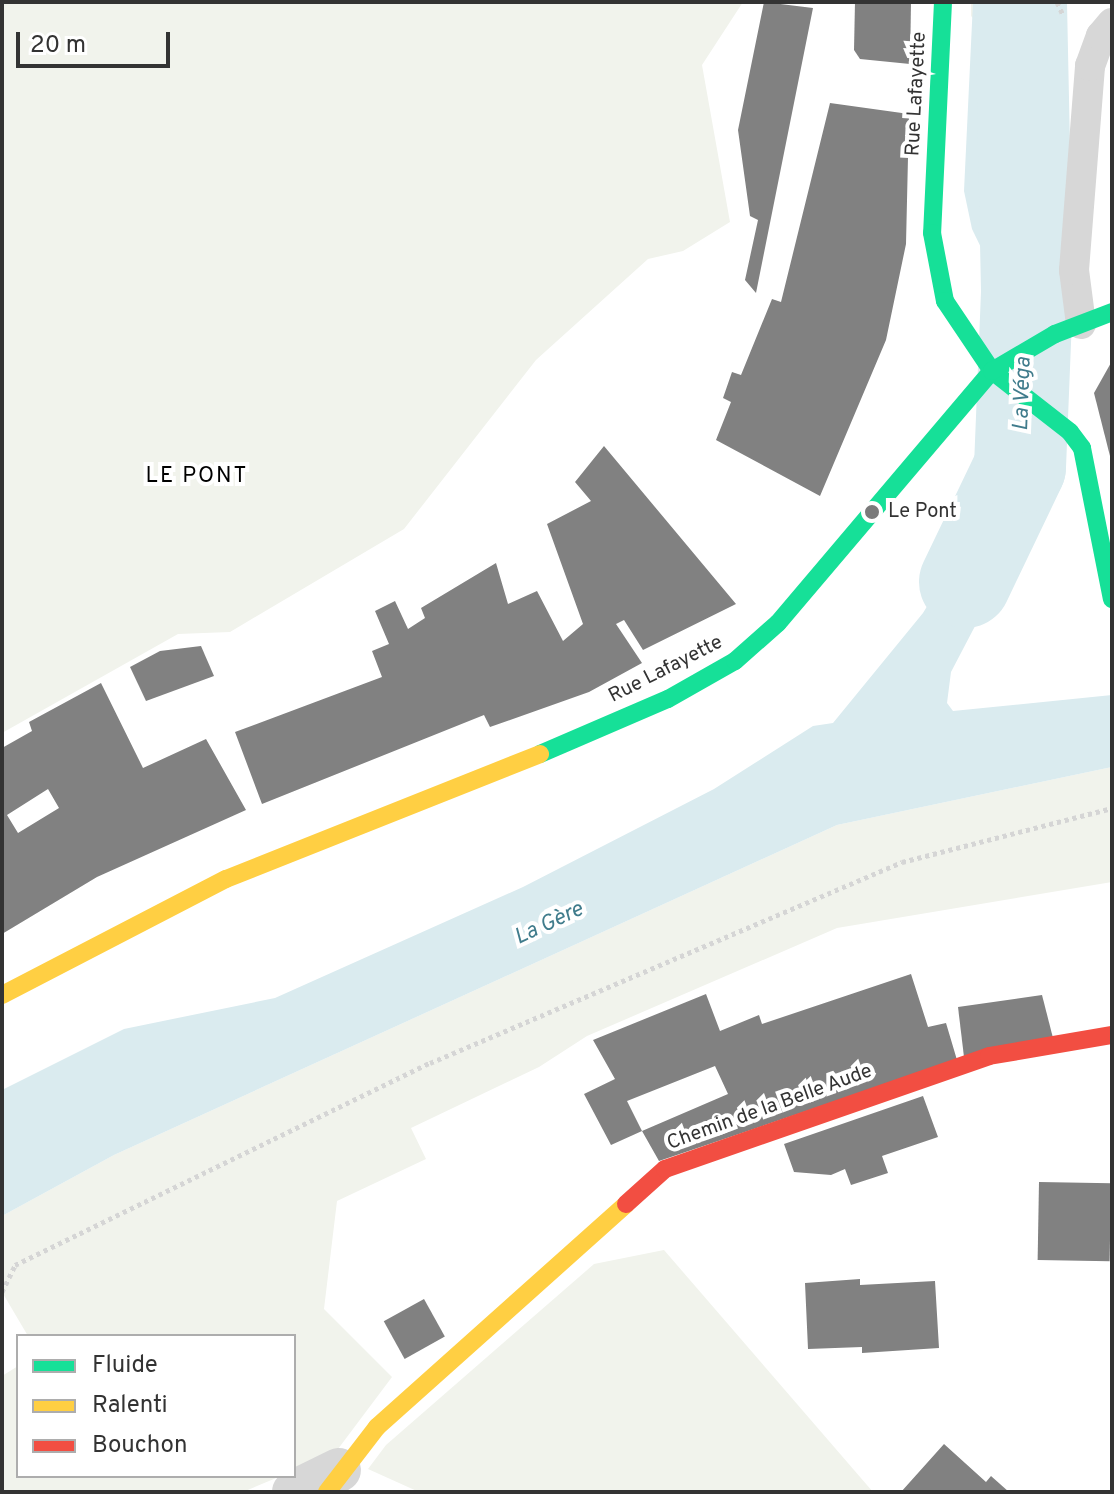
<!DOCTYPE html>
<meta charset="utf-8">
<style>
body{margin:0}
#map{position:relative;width:1114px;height:1494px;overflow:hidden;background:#fff;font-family:Overpass,sans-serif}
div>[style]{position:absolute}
.green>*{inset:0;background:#f1f3ec}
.water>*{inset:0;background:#daebef}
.river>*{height:92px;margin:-46px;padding:0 46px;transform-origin:46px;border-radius:46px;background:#daebef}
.building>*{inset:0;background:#818181;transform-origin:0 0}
.path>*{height:5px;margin-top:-2.5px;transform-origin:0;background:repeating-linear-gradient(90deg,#d5d5d5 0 4px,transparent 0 8px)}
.lane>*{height:30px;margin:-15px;padding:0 15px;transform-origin:15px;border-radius:15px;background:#d7d7d7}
.street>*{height:44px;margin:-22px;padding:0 22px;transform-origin:22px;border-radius:22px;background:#d7d7d7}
.fast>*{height:18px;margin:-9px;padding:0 9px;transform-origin:9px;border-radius:9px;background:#16e098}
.slow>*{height:18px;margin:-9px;padding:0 9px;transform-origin:9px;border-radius:9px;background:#ffcf43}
.jam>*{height:18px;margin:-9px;padding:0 9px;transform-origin:9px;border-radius:9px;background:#f24e42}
.dots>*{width:22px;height:22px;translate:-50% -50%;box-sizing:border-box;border:4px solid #fff;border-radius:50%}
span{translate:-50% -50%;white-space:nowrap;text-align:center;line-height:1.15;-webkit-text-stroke:8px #fff;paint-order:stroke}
.street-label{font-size:20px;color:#333}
.poi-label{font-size:20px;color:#333}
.left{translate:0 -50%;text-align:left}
.water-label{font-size:22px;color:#407c8c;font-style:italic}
.neighbourhood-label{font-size:22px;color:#000;letter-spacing:2px}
.frame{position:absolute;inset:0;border:4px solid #333;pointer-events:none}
.legend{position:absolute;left:16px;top:1334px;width:280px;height:144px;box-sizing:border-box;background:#fff;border:2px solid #adadad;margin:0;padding:10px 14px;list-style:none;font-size:24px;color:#333}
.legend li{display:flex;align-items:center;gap:16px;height:40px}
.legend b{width:40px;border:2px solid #adadad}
.scale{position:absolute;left:16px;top:32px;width:154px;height:36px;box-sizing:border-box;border:4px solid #333;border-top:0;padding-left:10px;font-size:24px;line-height:28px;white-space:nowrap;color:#333;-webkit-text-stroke:6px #fff;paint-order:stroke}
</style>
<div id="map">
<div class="green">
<i style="clip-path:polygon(2px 2px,743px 2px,702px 65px,730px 222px,683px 251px,648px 259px,536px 360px,404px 529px,230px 632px,178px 634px,2px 733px)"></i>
<i style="clip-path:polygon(971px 2px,1046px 2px,1038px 60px,1011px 60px,971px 16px)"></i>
<i style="clip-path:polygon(1112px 767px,1112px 882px,837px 928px,587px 1036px,539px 1067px,411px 1128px,426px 1159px,337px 1201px,324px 1309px,392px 1377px,335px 1453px,294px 1471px,294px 1336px,28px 1336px,2px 1292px,2px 1216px,114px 1155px,837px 825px)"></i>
<i style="clip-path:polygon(664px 1250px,873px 1492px,419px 1492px,368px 1469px,386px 1445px,594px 1264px)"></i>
<i style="clip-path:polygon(18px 1366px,18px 1476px,281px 1476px,243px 1492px,2px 1492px,2px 1376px)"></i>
</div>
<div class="water">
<i style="clip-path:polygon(973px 2px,1030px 2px,1034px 276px,1027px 290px,990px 266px,972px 229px,964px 191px)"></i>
<i style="clip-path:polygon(1012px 466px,1023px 468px,1029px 523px,951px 672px,947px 703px,953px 711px,1112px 695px,1112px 767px,837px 825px,114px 1155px,2px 1216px,2px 1090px,124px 1029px,275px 998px,523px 887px,714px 789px,813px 726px,833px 723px,923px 613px)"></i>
</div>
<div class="river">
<i style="left:965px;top:582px;width:127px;rotate:-64.4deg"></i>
<i style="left:1020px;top:467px;width:177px;rotate:-87.7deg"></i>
<i style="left:1027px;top:290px;width:288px;rotate:-91.2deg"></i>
</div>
<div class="building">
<i style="clip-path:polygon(764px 2px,813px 8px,756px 293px,745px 280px,758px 220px,750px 216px,738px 130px)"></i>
<i style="clip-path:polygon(855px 2px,911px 2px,910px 64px,860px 59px,854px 50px)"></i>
<i style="clip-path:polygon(830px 103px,909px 114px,906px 244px,886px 340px,820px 496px,716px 440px,731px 402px,723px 398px,732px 372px,741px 375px,772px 299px,781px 302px)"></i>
<i style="clip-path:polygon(1112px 361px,1112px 460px,1111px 460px,1094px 393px)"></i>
<i style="clip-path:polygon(604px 446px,736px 604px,643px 650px,624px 620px,616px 624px,642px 663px,589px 692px,490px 727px,484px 715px,262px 804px,235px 732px,382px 677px,372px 651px,389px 644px,375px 611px,395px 601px,408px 629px,425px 618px,421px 608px,496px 563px,508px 604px,537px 591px,563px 641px,583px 624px,547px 524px,591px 501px,575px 482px)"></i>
<i style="clip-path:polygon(201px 646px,214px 676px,146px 701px,130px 667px,160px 651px)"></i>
<i style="clip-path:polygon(evenodd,101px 683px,143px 768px,206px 739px,246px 810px,97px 877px,2px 934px,2px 748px,32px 731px,29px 722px,101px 683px,48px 789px,59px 808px,18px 833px,7px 815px,48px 789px)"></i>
<i style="clip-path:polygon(911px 974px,928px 1027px,946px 1023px,957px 1060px,659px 1161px,642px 1131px,728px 1094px,715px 1066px,627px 1101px,642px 1131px,611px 1145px,584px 1094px,615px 1079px,593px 1040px,706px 994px,720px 1031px,759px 1015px,762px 1024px)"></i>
<i style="clip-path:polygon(1042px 995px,1053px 1038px,964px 1057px,958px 1007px)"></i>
<i style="clip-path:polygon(923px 1096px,938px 1137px,882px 1156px,888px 1173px,851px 1185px,845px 1169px,831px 1175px,794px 1172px,784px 1144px)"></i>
<i style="left:1039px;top:1182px;width:72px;height:78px;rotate:1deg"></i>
<i style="clip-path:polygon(860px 1279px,860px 1285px,935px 1281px,939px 1348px,862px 1353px,862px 1347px,808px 1349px,805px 1283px)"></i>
<i style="left:424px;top:1299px;width:43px;height:46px;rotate:61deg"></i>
<i style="clip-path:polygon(944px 1444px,986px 1482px,991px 1476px,1009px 1492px,901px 1492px)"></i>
</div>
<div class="path">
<i style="left:1057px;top:2px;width:14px;rotate:65deg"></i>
<i style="left:2px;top:1292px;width:30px;rotate:-64deg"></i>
<i style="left:15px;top:1265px;width:462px;rotate:-26deg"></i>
<i style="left:430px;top:1063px;width:513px;rotate:-23.07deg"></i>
<i style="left:902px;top:862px;width:217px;rotate:-14.4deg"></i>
</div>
<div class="lane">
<i style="left:1081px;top:324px;width:54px;rotate:-97.4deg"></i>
<i style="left:1074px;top:270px;width:205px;rotate:-85.5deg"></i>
<i style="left:1090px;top:66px;width:32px;rotate:-70deg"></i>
<i style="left:1101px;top:36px;width:17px;rotate:-50deg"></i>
</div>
<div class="street">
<i style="left:294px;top:1492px;width:50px;rotate:-26.1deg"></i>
</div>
<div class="fast">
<i style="left:943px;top:2px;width:231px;rotate:92.7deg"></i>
<i style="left:932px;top:233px;width:69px;rotate:79.2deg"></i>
<i style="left:945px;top:301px;width:84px;rotate:56.1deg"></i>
<i style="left:992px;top:371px;width:99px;rotate:38deg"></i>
<i style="left:1070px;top:432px;width:20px;rotate:53deg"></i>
<i style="left:1082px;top:448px;width:154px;rotate:78.8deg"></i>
<i style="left:540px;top:754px;width:139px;rotate:-23.3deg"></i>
<i style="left:668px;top:699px;width:77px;rotate:-29.6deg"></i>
<i style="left:735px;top:661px;width:57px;rotate:-41.5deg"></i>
<i style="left:778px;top:623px;width:331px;rotate:-49.7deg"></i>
<i style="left:992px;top:371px;width:73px;rotate:-30.4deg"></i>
<i style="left:1055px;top:334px;width:61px;rotate:-21.1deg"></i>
</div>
<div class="slow">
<i style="left:2px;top:995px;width:252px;rotate:-27.4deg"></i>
<i style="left:226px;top:879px;width:338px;rotate:-21.7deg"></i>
<i style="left:327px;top:1492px;width:82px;rotate:-52.4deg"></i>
<i style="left:377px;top:1427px;width:334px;rotate:-41.8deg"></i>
</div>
<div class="jam">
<i style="left:626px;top:1204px;width:52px;rotate:-41.9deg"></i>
<i style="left:665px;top:1169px;width:343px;rotate:-19.2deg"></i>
<i style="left:989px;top:1056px;width:125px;rotate:-9.7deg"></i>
</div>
<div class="dots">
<i style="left:872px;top:512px;background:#7a7a7a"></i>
</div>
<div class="street-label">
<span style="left:917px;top:94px;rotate:-87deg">Rue Lafayette</span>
<span style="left:666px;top:670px;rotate:-27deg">Rue Lafayette</span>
<span style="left:770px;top:1108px;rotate:-20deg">Chemin de la Belle Aude</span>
</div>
<div class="poi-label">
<span class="left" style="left:888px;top:512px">Le Pont</span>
</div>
<div class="water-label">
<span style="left:1023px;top:394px;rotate:-88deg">La Véga</span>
<span style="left:549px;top:924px;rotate:-25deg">La Gère</span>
</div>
<div class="neighbourhood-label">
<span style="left:197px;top:477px">LE PONT</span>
</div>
<div class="frame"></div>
<ul class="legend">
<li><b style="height:10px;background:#16e098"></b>Fluide</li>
<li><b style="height:10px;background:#ffcf43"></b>Ralenti</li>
<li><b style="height:10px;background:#f24e42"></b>Bouchon</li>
</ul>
<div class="scale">20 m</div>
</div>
